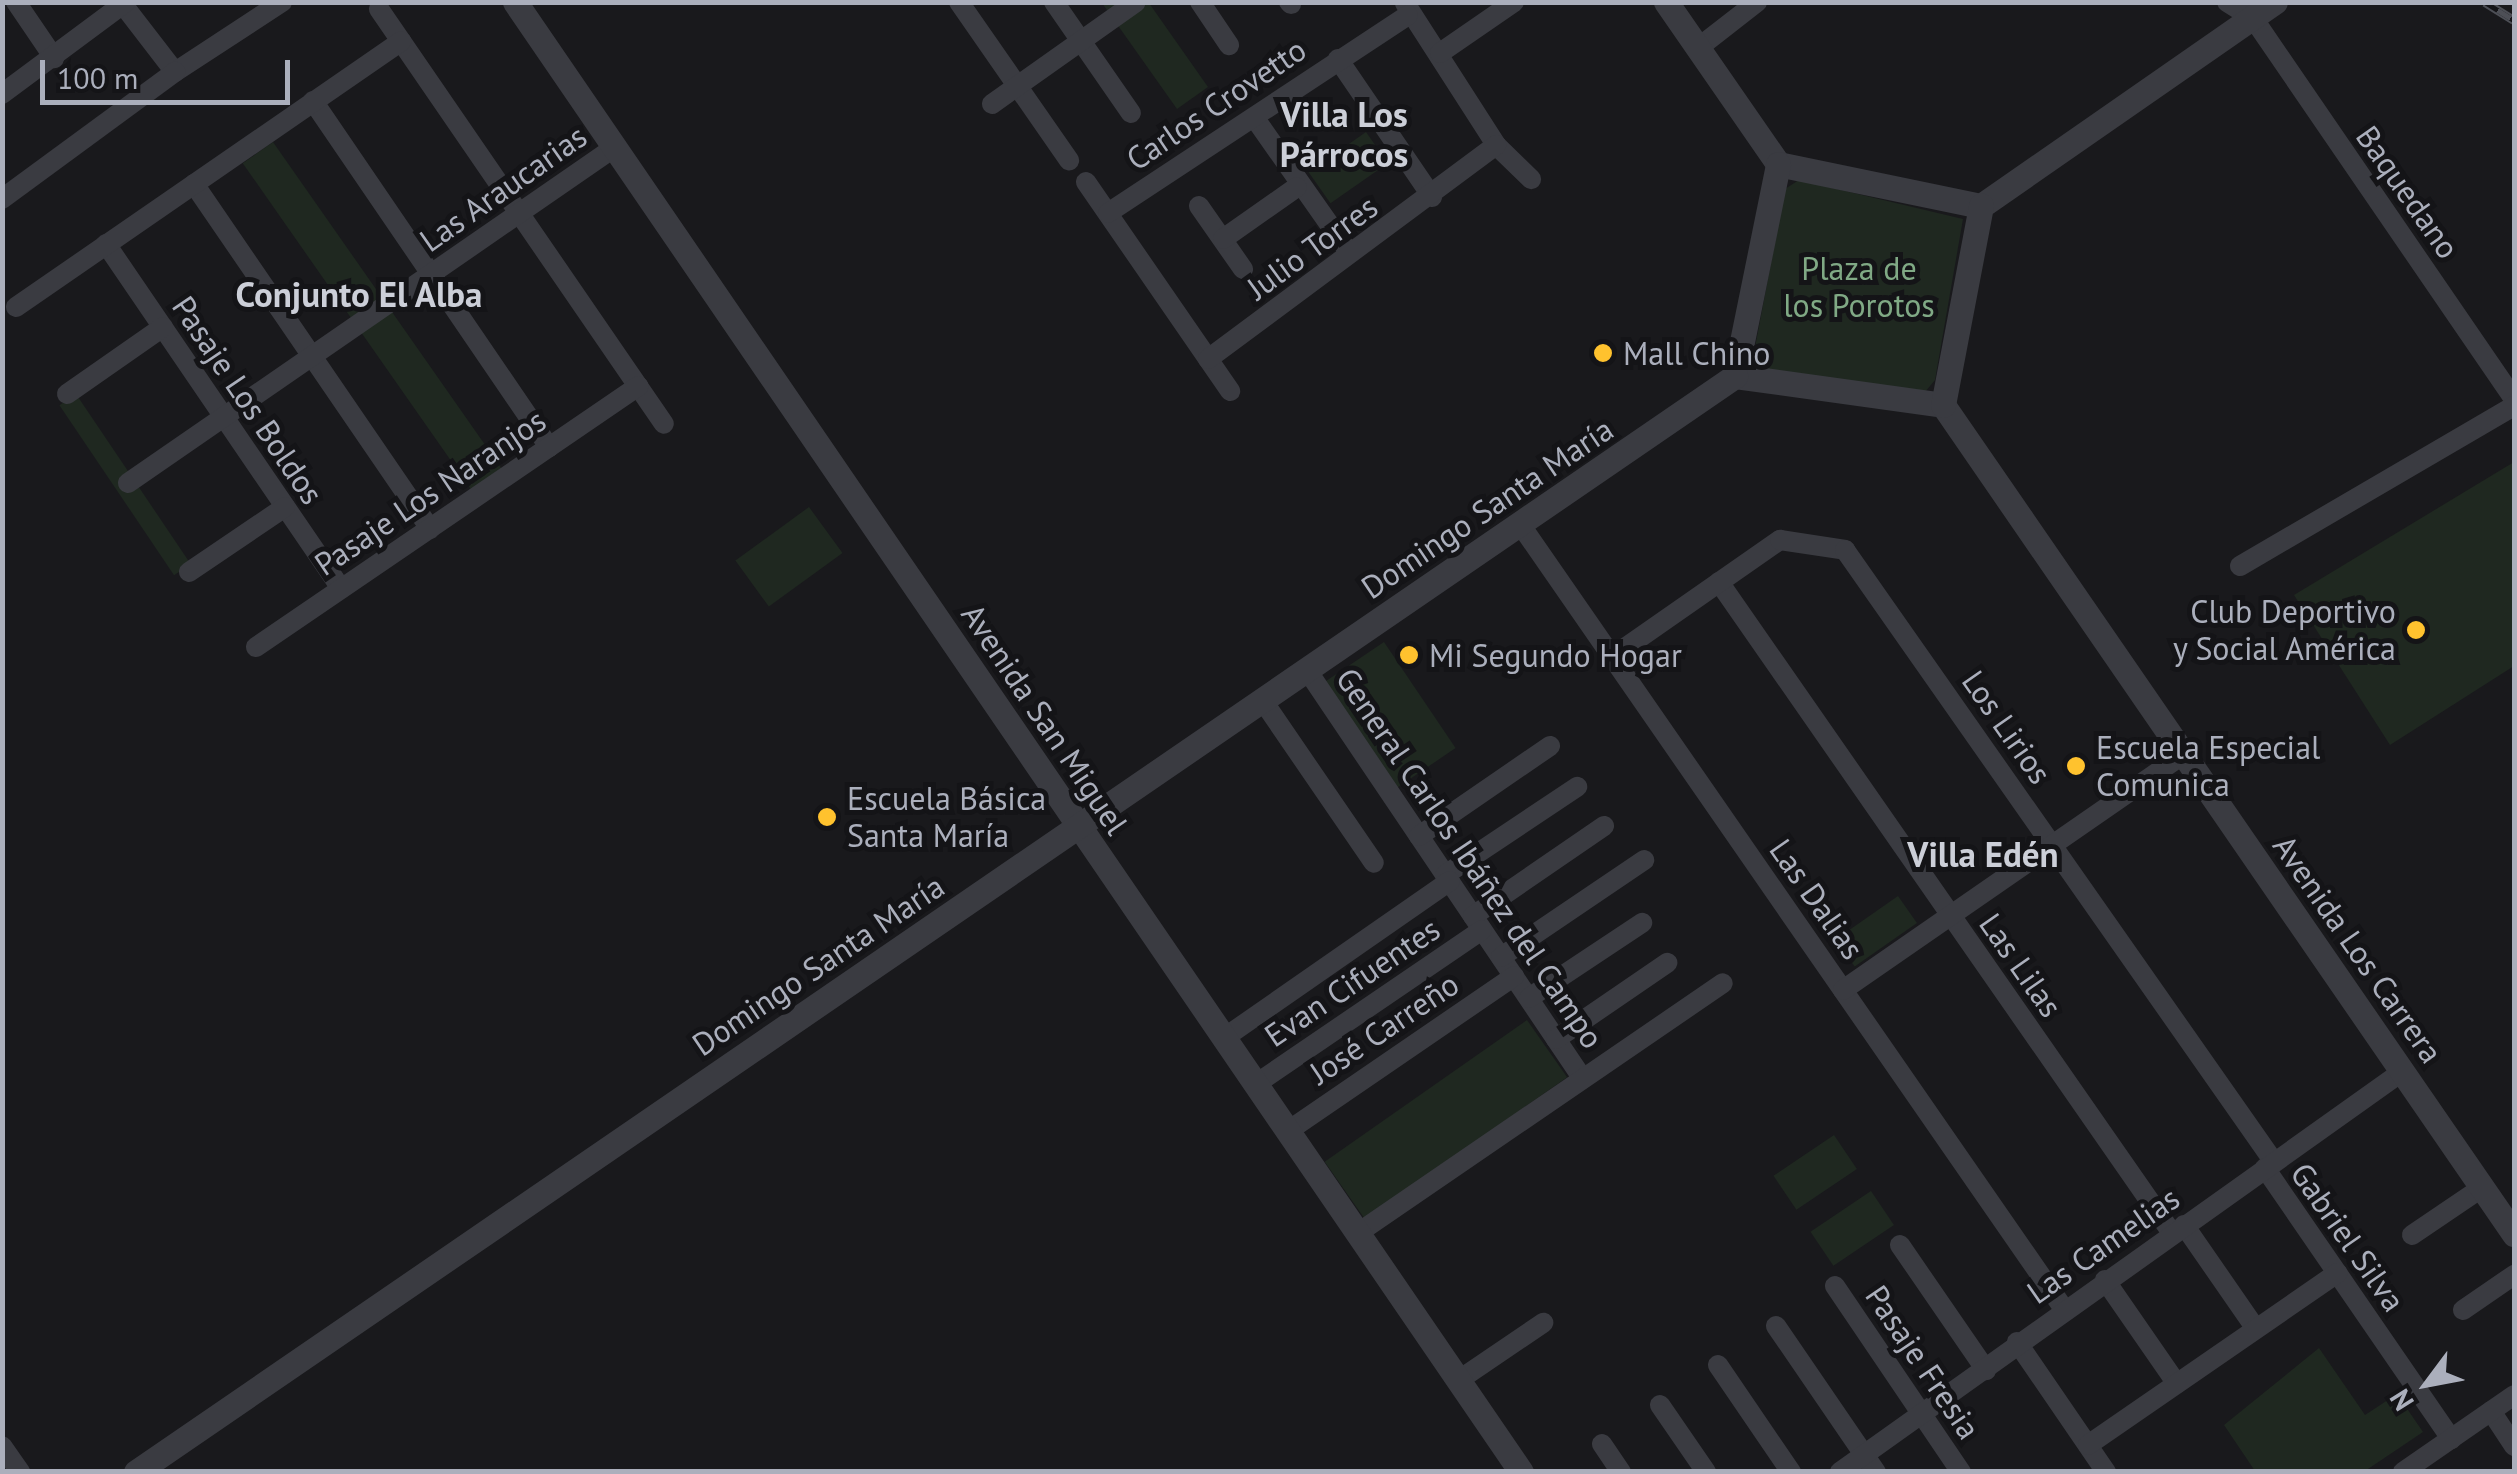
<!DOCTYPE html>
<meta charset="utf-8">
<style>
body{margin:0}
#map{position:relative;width:2517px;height:1474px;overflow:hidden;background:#19191c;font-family:"PT Sans",sans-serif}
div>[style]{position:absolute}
.green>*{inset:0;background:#1f2820;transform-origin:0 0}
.minor>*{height:20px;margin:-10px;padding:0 10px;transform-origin:10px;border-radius:10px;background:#3a3b41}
.tertiary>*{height:25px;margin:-12.5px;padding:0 12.5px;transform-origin:12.5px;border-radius:12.5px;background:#3a3b41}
.rail>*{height:9px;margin-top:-4.5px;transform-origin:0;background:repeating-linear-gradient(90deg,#141417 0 15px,#4d4f56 0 30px);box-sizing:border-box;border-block:2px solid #4d4f56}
.dots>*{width:28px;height:28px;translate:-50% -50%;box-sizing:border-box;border:5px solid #141417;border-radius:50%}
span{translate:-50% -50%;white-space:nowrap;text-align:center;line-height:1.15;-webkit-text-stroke:10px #141417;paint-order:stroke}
.street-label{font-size:32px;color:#abafbc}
.park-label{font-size:32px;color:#80a985}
.poi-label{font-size:32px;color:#abafbc}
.left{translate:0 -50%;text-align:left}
.right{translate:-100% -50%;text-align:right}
.neighbourhood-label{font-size:35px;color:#cccfd8;font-weight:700}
.frame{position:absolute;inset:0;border:5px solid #abafbc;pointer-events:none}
.north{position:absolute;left:2377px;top:1334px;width:100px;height:100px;-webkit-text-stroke:8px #141417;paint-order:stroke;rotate:238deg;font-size:28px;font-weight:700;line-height:40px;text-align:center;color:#abafbc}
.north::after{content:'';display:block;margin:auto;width:35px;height:45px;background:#abafbc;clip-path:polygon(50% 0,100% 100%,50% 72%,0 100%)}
.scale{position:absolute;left:40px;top:60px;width:250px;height:45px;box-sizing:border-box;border:5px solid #abafbc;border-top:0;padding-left:12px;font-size:30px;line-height:35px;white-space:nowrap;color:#abafbc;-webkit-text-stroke:8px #141417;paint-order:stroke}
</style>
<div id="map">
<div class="green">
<i style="clip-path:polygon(1102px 3px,1149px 3px,1208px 87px,1177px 109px)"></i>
<i style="left:1366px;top:132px;width:38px;height:70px;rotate:55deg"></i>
<i style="left:273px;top:142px;width:401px;height:37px;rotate:55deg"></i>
<i style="clip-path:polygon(1799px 180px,1963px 219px,1935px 380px,1925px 392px,1764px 369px,1753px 358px,1785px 189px)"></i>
<i style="left:76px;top:394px;width:205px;height:20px;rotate:56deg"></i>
<i style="clip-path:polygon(2514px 462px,2514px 666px,2390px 745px,2294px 595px)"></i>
<i style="left:809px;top:507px;width:57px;height:91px;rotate:54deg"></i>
<i style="left:1384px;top:642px;width:128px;height:73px;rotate:56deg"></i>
<i style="left:1898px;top:896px;width:33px;height:76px;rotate:55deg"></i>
<i style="left:1527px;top:1020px;width:70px;height:247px;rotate:55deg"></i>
<i style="left:1834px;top:1135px;width:41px;height:73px;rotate:56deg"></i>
<i style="left:1871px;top:1191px;width:41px;height:73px;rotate:56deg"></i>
<i style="clip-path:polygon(2319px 1348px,2365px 1415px,2397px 1394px,2423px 1432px,2365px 1471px,2255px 1471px,2224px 1425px)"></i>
</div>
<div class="minor">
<i style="left:16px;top:2px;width:68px;rotate:55.8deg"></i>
<i style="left:121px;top:2px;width:88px;rotate:52.4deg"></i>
<i style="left:959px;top:2px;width:193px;rotate:55.2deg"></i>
<i style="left:1054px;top:2px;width:135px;rotate:55.3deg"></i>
<i style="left:1200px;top:2px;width:52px;rotate:56deg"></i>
<i style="left:1289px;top:2px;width:3px;rotate:45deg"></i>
<i style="left:2227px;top:2px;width:31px;rotate:32deg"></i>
<i style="left:2253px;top:18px;width:462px;rotate:55.6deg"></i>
<i style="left:1405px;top:3px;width:169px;rotate:57.3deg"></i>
<i style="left:379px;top:9px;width:503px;rotate:55.52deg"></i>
<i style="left:1698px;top:48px;width:75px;rotate:-37.9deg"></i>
<i style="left:1440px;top:53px;width:90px;rotate:-34.6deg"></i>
<i style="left:1338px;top:59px;width:167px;rotate:55.7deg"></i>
<i style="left:175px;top:72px;width:128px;rotate:-33.2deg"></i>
<i style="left:2px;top:94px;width:154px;rotate:-36.6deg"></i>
<i style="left:313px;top:101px;width:419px;rotate:55.7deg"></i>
<i style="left:992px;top:104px;width:176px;rotate:-35.3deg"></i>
<i style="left:1256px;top:120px;width:160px;rotate:54.9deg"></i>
<i style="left:1496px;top:145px;width:49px;rotate:44.2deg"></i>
<i style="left:1086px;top:182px;width:254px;rotate:55.4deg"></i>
<i style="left:194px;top:184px;width:418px;rotate:55.6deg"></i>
<i style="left:2px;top:199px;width:215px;rotate:-36.3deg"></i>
<i style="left:1199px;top:206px;width:77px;rotate:55.1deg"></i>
<i style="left:1108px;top:213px;width:359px;rotate:-33.4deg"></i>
<i style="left:1223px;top:239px;width:90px;rotate:-35.1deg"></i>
<i style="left:106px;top:244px;width:417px;rotate:55.7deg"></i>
<i style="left:16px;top:307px;width:468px;rotate:-34.6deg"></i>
<i style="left:1208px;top:359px;width:359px;rotate:-36.6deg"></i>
<i style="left:67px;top:394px;width:117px;rotate:-34.9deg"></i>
<i style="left:128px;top:483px;width:592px;rotate:-34.6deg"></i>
<i style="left:1520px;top:524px;width:955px;rotate:55.28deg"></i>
<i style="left:2240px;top:566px;width:317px;rotate:-30.3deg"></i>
<i style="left:189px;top:572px;width:116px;rotate:-34.1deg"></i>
<i style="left:1719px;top:582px;width:793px;rotate:55.17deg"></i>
<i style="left:256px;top:647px;width:463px;rotate:-34.3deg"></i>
<i style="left:1612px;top:657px;width:205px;rotate:-34.9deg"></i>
<i style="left:1780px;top:540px;width:66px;rotate:8.7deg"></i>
<i style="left:1845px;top:550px;width:747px;rotate:54.97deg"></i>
<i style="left:1307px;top:670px;width:493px;rotate:56deg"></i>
<i style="left:1263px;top:701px;width:196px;rotate:55.6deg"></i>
<i style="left:1419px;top:836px;width:159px;rotate:-34.5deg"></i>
<i style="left:1445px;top:875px;width:159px;rotate:-33.7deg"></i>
<i style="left:1473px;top:916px;width:159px;rotate:-34.5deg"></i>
<i style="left:1501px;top:957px;width:173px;rotate:-34.1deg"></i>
<i style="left:1843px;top:990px;width:415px;rotate:-34.7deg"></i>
<i style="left:1529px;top:998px;width:136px;rotate:-33.6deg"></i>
<i style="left:1224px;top:1038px;width:275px;rotate:-34.8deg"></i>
<i style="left:1556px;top:1039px;width:135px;rotate:-34.4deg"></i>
<i style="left:1256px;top:1084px;width:273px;rotate:-34.3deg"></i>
<i style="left:1288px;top:1131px;width:274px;rotate:-34.4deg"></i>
<i style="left:2265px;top:1168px;width:329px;rotate:55.5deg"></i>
<i style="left:2184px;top:1225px;width:126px;rotate:55.3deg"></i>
<i style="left:1358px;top:1233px;width:442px;rotate:-34.4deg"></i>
<i style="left:2412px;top:1235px;width:86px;rotate:-34.1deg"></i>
<i style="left:1900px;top:1245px;width:152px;rotate:55.5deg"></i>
<i style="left:2105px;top:1280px;width:126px;rotate:55.3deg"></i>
<i style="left:1835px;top:1286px;width:225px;rotate:55.9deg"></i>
<i style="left:2463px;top:1310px;width:62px;rotate:-34.5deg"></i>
<i style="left:1776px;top:1326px;width:177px;rotate:55.6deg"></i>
<i style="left:2017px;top:1342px;width:158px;rotate:55.6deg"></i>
<i style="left:1718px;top:1365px;width:130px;rotate:55.7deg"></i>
<i style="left:1459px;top:1380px;width:102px;rotate:-34.2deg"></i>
<i style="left:1660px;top:1405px;width:81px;rotate:55.5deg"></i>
<i style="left:2491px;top:1411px;width:42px;rotate:56.7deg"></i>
<i style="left:1602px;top:1444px;width:34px;rotate:56deg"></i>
<i style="left:2088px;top:1445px;width:303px;rotate:-34.6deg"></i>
<i style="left:2px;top:1446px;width:32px;rotate:55deg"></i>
<i style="left:1840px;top:1472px;width:691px;rotate:-35.46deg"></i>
<i style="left:2403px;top:1472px;width:135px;rotate:-34.7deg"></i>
</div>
<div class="tertiary">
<i style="left:515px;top:2px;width:1781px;rotate:55.61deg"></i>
<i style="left:1666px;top:2px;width:197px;rotate:55.3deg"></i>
<i style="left:1778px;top:164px;width:207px;rotate:11.7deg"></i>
<i style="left:1981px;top:206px;width:358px;rotate:-34.8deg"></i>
<i style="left:1735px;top:376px;width:216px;rotate:-78.5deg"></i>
<i style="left:1735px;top:376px;width:210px;rotate:7.9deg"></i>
<i style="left:1943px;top:405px;width:1007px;rotate:55.44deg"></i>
<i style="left:1943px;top:405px;width:203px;rotate:-79.2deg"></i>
<i style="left:136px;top:1472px;width:1939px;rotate:-34.43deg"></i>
</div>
<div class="rail">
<i style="left:2485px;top:2px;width:34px;rotate:32deg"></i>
</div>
<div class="dots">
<i style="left:1603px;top:353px;background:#ffc22e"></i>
<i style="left:2416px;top:630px;background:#ffc22e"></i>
<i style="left:1409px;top:655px;background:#ffc22e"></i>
<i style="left:2076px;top:766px;background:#ffc22e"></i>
<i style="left:827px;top:817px;background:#ffc22e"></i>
</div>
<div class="street-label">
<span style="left:1216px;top:104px;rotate:-34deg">Carlos Crovetto</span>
<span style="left:503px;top:188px;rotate:-35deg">Las Araucarias</span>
<span style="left:2408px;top:192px;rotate:55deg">Baquedano</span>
<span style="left:1312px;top:247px;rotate:-36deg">Julio Torres</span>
<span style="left:248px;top:400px;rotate:56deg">Pasaje Los Boldos</span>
<span style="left:430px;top:492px;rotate:-34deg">Pasaje Los Naranjos</span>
<span style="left:1487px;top:508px;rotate:-34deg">Domingo Santa María</span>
<span style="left:1045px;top:719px;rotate:56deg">Avenida San Miguel</span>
<span style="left:2007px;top:727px;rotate:55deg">Los Lirios</span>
<span style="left:1470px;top:858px;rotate:56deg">General Carlos Ibáñez del Campo</span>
<span style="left:1817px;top:899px;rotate:55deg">Las Dalias</span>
<span style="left:2358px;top:949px;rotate:55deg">Avenida Los Carrera</span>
<span style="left:818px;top:965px;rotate:-34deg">Domingo Santa María</span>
<span style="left:2021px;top:965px;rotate:55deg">Las Lilas</span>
<span style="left:1352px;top:982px;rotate:-34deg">Evan Cifuentes</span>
<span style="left:1384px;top:1028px;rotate:-34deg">José Carreño</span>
<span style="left:2348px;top:1237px;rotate:55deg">Gabriel Silva</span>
<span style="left:2103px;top:1245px;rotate:-35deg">Las Camelias</span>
<span style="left:1923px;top:1362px;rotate:56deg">Pasaje Fresia</span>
</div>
<div class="park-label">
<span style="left:1859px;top:287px">Plaza de<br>los Porotos</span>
</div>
<div class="poi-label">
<span class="left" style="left:1623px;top:353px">Mall Chino</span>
<span class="right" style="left:2396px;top:630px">Club Deportivo<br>y Social América</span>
<span class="left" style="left:1429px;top:655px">Mi Segundo Hogar</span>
<span class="left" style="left:2096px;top:766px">Escuela Especial<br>Comunica</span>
<span class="left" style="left:847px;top:817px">Escuela Básica<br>Santa María</span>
</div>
<div class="neighbourhood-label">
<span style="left:1344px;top:134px">Villa Los<br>Párrocos</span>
<span style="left:359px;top:294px">Conjunto El Alba</span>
<span style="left:1983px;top:854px">Villa Edén</span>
</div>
<div class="frame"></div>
<div class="north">N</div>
<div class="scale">100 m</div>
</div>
